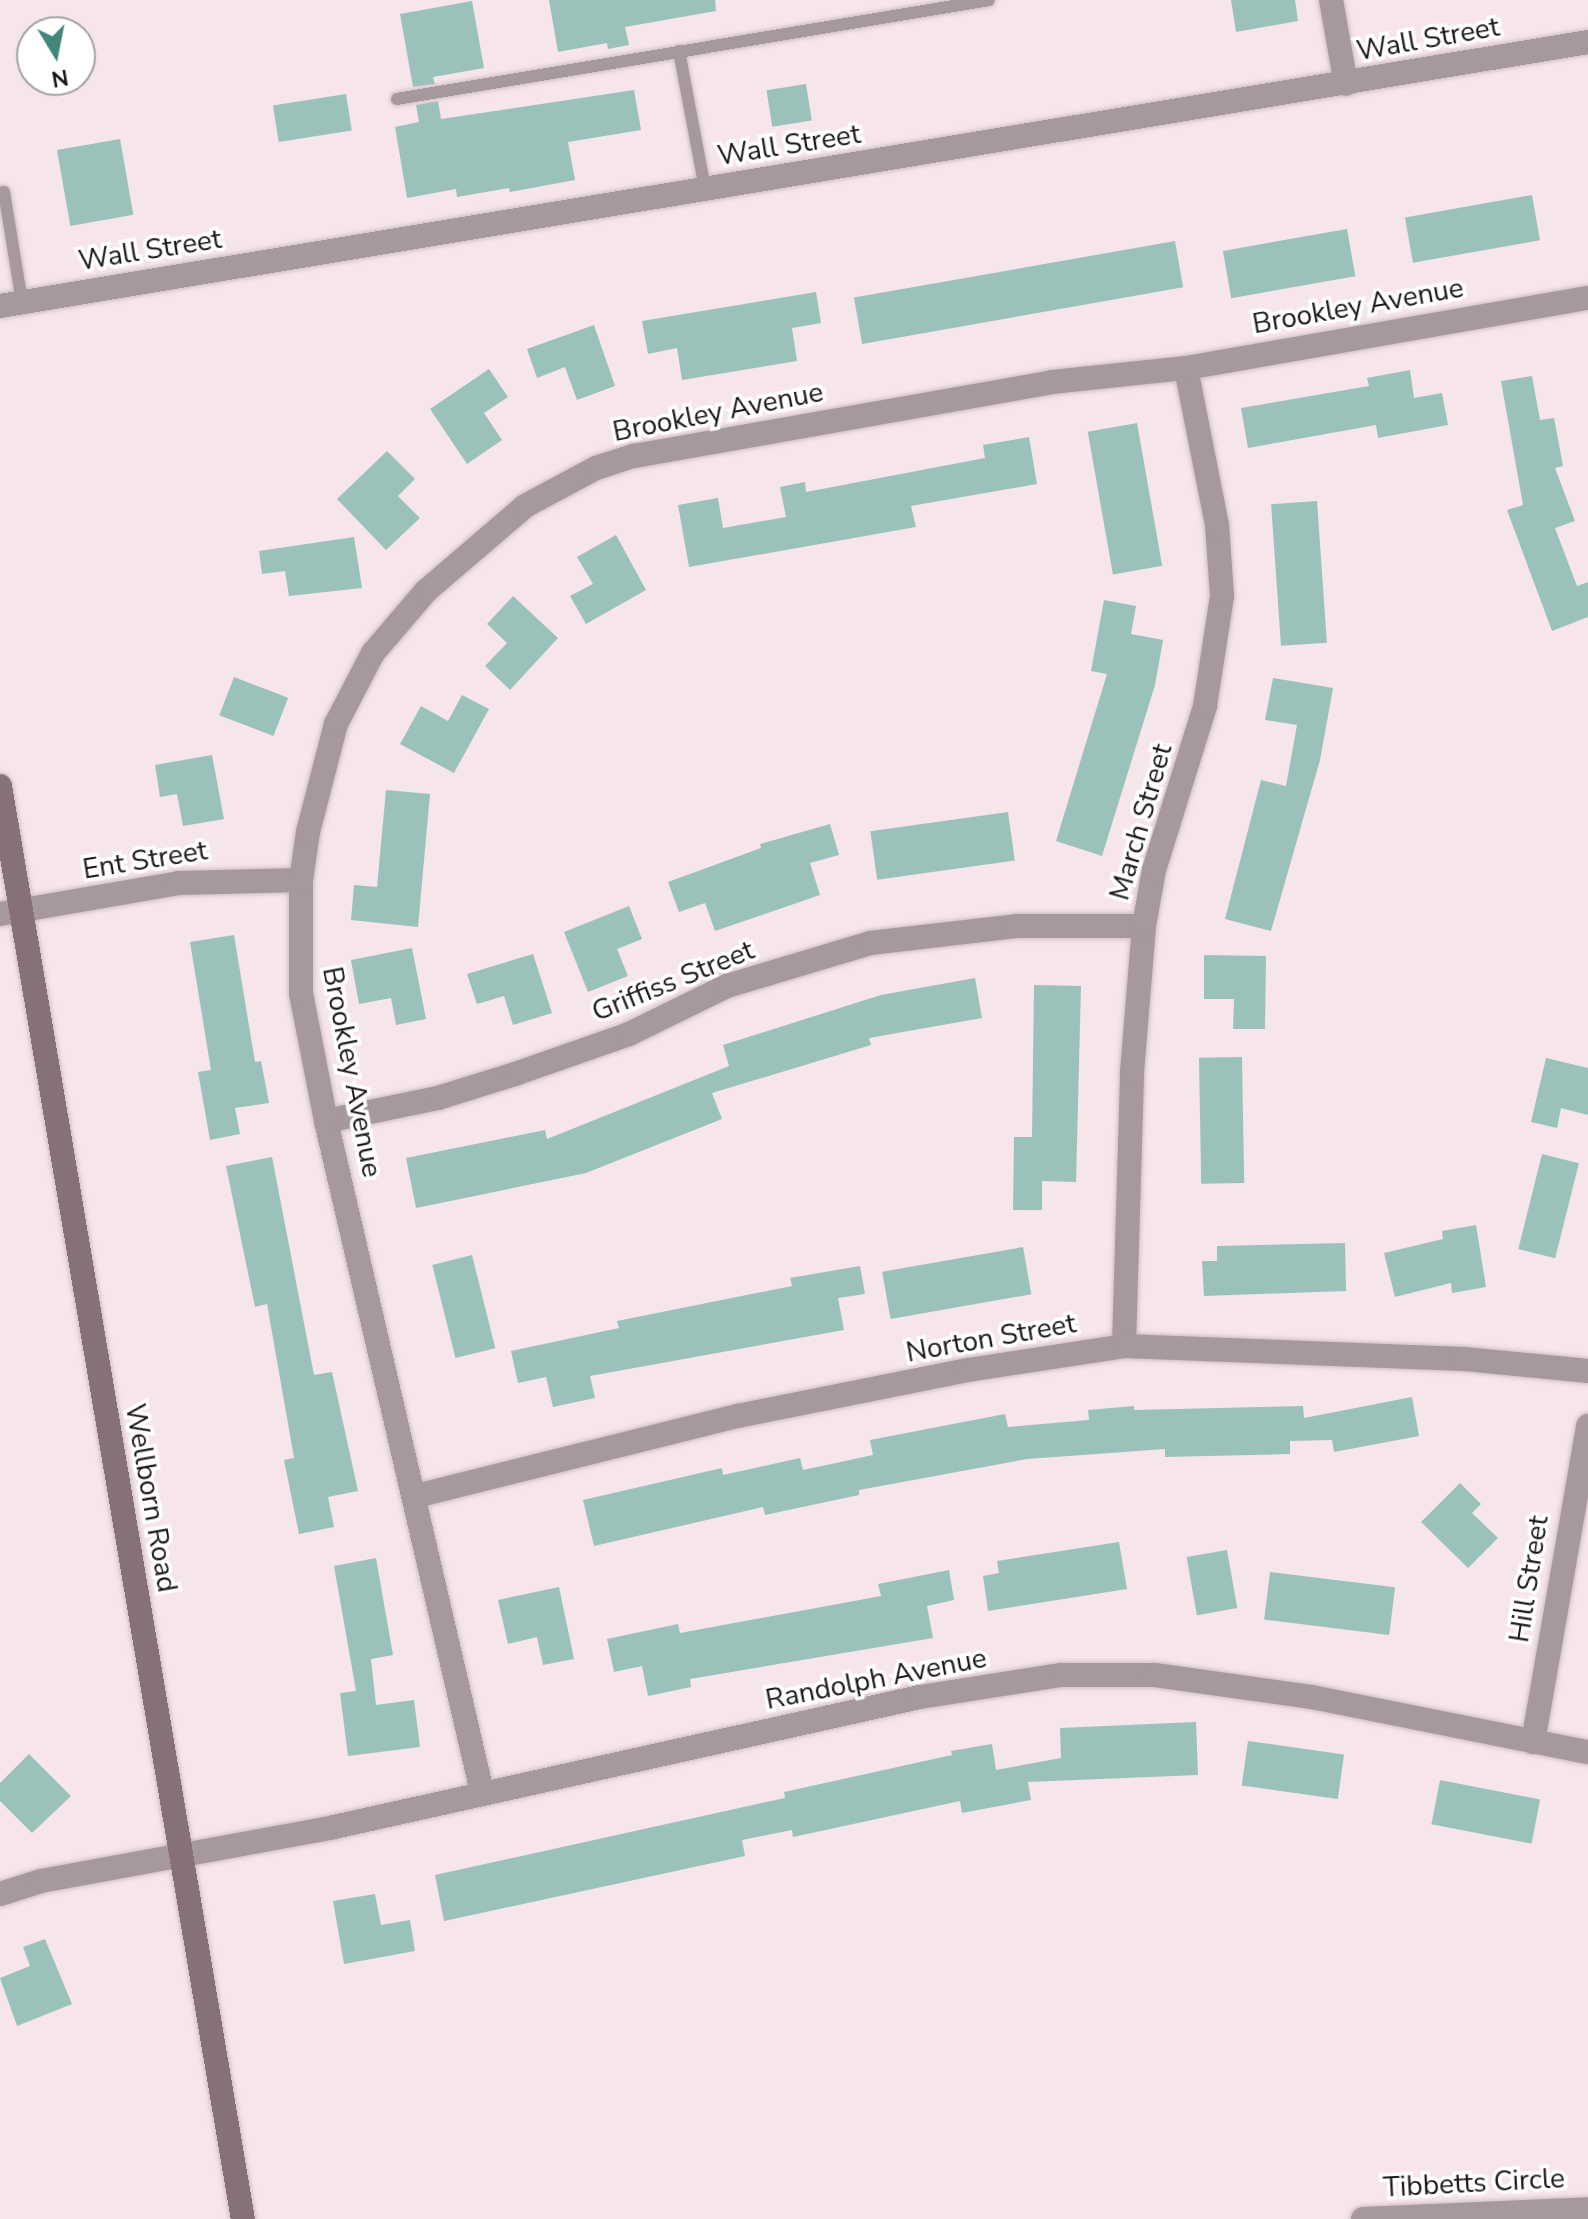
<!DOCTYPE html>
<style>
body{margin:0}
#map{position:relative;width:1588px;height:2219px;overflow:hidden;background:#f6e5eb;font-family:"Nunito Sans",sans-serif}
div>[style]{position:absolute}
.building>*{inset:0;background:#9ac2ba;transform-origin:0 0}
.roads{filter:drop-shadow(0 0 2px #cfc0c5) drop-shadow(0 0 2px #cfc0c5)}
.lane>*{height:12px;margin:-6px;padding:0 6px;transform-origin:6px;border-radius:6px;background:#a7989d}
.street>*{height:24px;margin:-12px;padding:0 12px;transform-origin:12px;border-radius:12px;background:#a7989d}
.secondary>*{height:24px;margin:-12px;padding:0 12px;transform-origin:12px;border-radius:12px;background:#867079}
span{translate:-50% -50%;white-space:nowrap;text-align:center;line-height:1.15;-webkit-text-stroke:7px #fff;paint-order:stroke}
.street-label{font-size:28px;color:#1d171a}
.north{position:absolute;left:16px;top:16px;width:80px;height:80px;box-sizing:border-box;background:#fff;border:2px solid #a5a2a3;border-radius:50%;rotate:170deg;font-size:22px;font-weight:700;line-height:32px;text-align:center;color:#1d171a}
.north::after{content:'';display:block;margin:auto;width:28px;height:36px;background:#43877b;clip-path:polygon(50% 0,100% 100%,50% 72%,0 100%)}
</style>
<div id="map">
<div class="building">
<i style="clip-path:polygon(549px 0,715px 0,716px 11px,625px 27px,629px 45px,608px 49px,607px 43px,558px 52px)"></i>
<i style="clip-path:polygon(1231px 0,1295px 0,1298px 21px,1236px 32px)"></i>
<i style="clip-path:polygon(472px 1px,484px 68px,433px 77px,435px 84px,413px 87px,400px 14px)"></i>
<i style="left:806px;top:84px;width:37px;height:40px;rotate:81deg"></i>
<i style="clip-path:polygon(634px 90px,641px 130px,568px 142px,575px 180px,510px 192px,509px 188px,457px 197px,456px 189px,407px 198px,395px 127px,419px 122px,416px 105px,438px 101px,441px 119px)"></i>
<i style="left:346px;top:94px;width:37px;height:74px;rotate:81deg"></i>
<i style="left:120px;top:139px;width:77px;height:64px;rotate:80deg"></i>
<i style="left:1532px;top:195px;width:46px;height:129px;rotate:80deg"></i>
<i style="left:1347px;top:229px;width:48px;height:126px;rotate:80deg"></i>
<i style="left:1175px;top:241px;width:47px;height:326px;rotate:80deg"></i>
<i style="clip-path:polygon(816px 292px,821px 323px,792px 328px,797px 361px,682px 380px,677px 348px,648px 354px,642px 321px)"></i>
<i style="clip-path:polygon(594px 325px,615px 386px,577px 400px,565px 367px,537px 378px,527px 349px)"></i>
<i style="clip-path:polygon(489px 369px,508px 397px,484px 413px,502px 440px,467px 464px,430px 409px)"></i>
<i style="clip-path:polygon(1410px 370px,1414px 398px,1442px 393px,1448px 425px,1378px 438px,1376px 425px,1248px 448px,1241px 408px,1369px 386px,1367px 378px)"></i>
<i style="clip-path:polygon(1532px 376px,1540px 420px,1554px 418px,1563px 466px,1555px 468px,1575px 521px,1555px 528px,1577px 586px,1588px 582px,1588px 617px,1552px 631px,1507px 510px,1523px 505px,1501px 381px)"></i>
<i style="left:1137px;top:423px;width:145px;height:50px;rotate:80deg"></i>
<i style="clip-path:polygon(1029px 437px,1037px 484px,911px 506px,916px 527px,689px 567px,678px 505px,718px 498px,723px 528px,786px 517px,780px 487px,805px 482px,806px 492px,985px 458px,983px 445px)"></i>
<i style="clip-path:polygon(387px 451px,415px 479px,398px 496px,420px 518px,386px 550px,337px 499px)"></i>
<i style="left:1317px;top:501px;width:142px;height:46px;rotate:86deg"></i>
<i style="clip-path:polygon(616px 535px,646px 590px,586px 624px,570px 596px,593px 584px,577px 557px)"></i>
<i style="clip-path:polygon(354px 537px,362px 588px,289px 596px,285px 571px,262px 574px,259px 551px)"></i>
<i style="clip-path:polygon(513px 596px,558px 638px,510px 690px,485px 666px,507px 643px,487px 624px)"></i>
<i style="clip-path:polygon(1104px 600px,1136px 606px,1131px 634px,1163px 640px,1155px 685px,1102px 856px,1056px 841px,1107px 674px,1091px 671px)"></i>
<i style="left:234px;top:677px;width:58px;height:41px;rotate:21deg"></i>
<i style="clip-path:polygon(1273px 678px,1333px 688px,1320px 760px,1271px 931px,1225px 919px,1261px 780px,1286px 786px,1297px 725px,1265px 720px)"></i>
<i style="clip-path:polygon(462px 695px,489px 709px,454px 773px,400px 744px,421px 706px,448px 721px)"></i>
<i style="clip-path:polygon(212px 755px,224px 819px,183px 826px,177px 794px,160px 797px,155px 765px)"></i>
<i style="clip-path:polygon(386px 790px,430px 794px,418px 927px,351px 920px,354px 885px,377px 887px)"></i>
<i style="left:1008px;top:812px;width:49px;height:139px;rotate:82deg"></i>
<i style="clip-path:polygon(830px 824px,839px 855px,810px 863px,820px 895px,715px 931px,705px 903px,679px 912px,668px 882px,761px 848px,760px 844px)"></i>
<i style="clip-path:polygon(629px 906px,642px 939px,617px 949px,628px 976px,588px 992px,564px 932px)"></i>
<i style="clip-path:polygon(234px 935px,255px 1062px,261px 1061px,269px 1103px,235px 1108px,240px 1134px,210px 1140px,198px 1072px,211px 1070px,190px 942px)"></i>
<i style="clip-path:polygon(412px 948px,426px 1019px,396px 1025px,391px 998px,359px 1004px,351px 960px)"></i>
<i style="clip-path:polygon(533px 954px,552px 1013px,513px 1025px,504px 996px,477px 1004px,467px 974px)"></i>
<i style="clip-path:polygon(1204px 955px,1266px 956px,1265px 1029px,1233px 1029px,1234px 999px,1204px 999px)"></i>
<i style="clip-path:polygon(975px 978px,982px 1018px,869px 1038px,871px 1045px,712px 1093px,722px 1119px,586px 1173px,416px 1208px,406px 1158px,545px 1130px,547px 1139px,729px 1066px,723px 1045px,881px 995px)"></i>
<i style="clip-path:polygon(1034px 985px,1081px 986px,1076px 1182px,1042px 1181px,1042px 1210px,1013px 1210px,1014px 1137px,1032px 1137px)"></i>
<i style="left:1242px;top:1057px;width:126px;height:43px;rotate:89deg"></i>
<i style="clip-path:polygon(1546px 1058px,1588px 1068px,1588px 1115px,1561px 1108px,1557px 1128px,1531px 1122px)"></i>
<i style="left:1542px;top:1154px;width:38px;height:98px;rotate:14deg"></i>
<i style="clip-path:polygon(272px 1157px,314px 1375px,332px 1372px,358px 1491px,328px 1497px,334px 1527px,299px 1534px,284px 1460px,294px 1458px,267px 1304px,255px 1307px,226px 1166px)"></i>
<i style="clip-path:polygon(1476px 1225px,1486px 1287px,1452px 1293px,1451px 1283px,1395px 1297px,1384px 1253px,1443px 1239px,1442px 1231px)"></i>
<i style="clip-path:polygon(1345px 1243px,1346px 1291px,1204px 1296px,1202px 1261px,1217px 1261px,1217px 1246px)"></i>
<i style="left:1023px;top:1247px;width:48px;height:143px;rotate:80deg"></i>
<i style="left:472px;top:1255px;width:96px;height:41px;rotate:76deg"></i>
<i style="clip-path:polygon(860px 1266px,865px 1294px,838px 1298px,844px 1330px,590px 1376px,595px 1398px,553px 1407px,546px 1377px,518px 1383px,511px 1351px,619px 1328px,617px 1321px,792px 1286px,790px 1278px)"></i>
<i style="clip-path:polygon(1412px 1397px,1419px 1436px,1334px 1452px,1332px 1440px,1290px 1441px,1290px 1454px,1165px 1457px,1165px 1449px,1027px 1459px,859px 1490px,859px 1495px,765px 1515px,763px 1507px,594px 1546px,583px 1500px,722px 1468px,723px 1475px,800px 1458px,803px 1470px,873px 1455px,870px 1440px,1005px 1414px,1008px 1427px,1089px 1420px,1088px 1410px,1134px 1406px,1134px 1410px,1303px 1406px,1304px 1418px)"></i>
<i style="clip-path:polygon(1460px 1483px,1481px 1504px,1472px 1513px,1498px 1538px,1468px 1568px,1421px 1522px)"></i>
<i style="clip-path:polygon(1119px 1542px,1127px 1589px,988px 1611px,983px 1576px,999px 1573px,997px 1561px)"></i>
<i style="left:1227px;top:1550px;width:59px;height:41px;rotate:80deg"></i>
<i style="clip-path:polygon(376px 1558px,393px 1655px,371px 1659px,376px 1705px,414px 1700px,420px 1747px,348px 1756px,340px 1693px,356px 1691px,334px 1566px)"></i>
<i style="clip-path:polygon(949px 1570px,954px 1600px,927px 1606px,933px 1638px,690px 1679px,691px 1687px,648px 1696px,642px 1666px,614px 1672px,607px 1639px,678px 1624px,680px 1633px,881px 1596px,878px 1584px)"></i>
<i style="left:1270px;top:1572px;width:126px;height:48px;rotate:7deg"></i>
<i style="clip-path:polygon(559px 1587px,574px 1659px,543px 1665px,537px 1637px,508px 1644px,498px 1600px)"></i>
<i style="clip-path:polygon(1196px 1722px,1198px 1775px,1028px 1782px,1031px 1800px,962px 1813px,960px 1801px,793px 1837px,792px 1830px,742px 1840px,745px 1856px,444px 1921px,435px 1875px,785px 1798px,784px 1792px,952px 1755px,951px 1751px,992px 1744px,996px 1770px,1061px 1758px,1060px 1728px)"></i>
<i style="left:1248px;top:1741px;width:97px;height:45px;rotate:8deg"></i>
<i style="clip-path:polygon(29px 1754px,71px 1796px,32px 1833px,0 1801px,0 1783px)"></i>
<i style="left:1440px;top:1780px;width:102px;height:45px;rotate:11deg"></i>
<i style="clip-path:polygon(375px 1894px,381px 1925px,410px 1920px,415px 1951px,344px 1964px,333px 1901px)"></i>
<i style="clip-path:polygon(45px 1939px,72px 2004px,17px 2026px,0 1978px,30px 1966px,23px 1947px)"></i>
</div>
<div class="roads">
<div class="lane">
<i style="left:679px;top:51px;width:140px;rotate:79.3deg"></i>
<i style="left:397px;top:99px;width:600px;rotate:-9.49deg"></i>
<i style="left:0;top:193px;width:4px;rotate:-14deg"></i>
<i style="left:4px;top:192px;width:111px;rotate:80.7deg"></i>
</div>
<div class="street">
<i style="left:1331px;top:0;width:85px;rotate:79.9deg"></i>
<i style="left:0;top:306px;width:1610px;rotate:-9.44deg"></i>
<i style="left:0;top:914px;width:182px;rotate:-9.8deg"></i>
<i style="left:179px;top:883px;width:122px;rotate:-1.4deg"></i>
<i style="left:326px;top:1121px;width:114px;rotate:-11.6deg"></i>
<i style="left:438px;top:1098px;width:81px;rotate:-17.3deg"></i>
<i style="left:515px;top:1074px;width:121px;rotate:-19.3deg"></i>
<i style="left:629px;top:1034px;width:109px;rotate:-26.1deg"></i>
<i style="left:727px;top:986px;width:149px;rotate:-16.7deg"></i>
<i style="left:870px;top:943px;width:147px;rotate:-6.6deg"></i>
<i style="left:1016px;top:926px;width:128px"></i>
<i style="left:1124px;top:1346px;width:274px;rotate:-88.3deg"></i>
<i style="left:1132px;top:1072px;width:146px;rotate:-85.3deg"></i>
<i style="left:1144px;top:926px;width:57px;rotate:-79.9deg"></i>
<i style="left:1154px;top:870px;width:172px;rotate:-72.7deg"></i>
<i style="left:1205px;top:706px;width:111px;rotate:-81.2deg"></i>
<i style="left:1222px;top:596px;width:71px;rotate:-94deg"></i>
<i style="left:1217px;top:525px;width:160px;rotate:-101.2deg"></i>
<i style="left:416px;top:1496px;width:332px;rotate:-14deg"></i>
<i style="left:738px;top:1416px;width:235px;rotate:-11.3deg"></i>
<i style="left:968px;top:1370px;width:158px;rotate:-8.7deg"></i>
<i style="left:1124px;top:1346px;width:340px;rotate:2.2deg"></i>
<i style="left:1464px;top:1359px;width:125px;rotate:5.5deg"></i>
<i style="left:1533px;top:1742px;width:321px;rotate:-80.1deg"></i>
<i style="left:482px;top:1792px;width:689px;rotate:-103.09deg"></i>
<i style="left:326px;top:1121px;width:130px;rotate:-101.1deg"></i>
<i style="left:301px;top:993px;width:113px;rotate:-90deg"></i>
<i style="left:301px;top:880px;width:49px;rotate:-81.7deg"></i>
<i style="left:308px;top:832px;width:112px;rotate:-75.5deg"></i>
<i style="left:336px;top:724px;width:80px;rotate:-62.5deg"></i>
<i style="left:373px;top:653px;width:82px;rotate:-49.5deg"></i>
<i style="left:426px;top:591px;width:130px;rotate:-40.6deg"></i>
<i style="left:525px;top:506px;width:81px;rotate:-28.2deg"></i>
<i style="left:596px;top:468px;width:40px;rotate:-18deg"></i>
<i style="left:634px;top:456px;width:424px;rotate:-10deg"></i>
<i style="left:1052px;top:382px;width:135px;rotate:-6deg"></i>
<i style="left:1186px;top:368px;width:408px;rotate:-9.9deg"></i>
<i style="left:0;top:1894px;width:43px;rotate:-17.6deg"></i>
<i style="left:41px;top:1881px;width:298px;rotate:-10.4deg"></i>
<i style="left:334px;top:1827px;width:600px;rotate:-12.51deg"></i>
<i style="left:920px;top:1697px;width:143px;rotate:-8.9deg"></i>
<i style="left:1061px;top:1675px;width:94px"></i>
<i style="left:1155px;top:1675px;width:159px;rotate:8deg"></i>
<i style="left:1312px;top:1697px;width:281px;rotate:11.3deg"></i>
<i style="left:1363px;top:2219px;width:225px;rotate:-2.5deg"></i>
</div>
<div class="secondary">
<i style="left:0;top:786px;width:1453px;rotate:80.38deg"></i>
</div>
</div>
<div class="street-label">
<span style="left:1428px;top:39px;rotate:-10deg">Wall Street</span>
<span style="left:789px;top:145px;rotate:-9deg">Wall Street</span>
<span style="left:150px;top:250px;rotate:-9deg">Wall Street</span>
<span style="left:1358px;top:306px;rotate:-10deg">Brookley Avenue</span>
<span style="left:718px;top:412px;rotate:-11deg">Brookley Avenue</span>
<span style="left:1141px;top:822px;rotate:-74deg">March Street</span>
<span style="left:145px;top:860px;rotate:-9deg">Ent Street</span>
<span style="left:673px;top:981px;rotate:-22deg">Griffiss Street</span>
<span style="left:352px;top:1072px;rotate:79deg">Brookley Avenue</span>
<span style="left:991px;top:1338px;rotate:-10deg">Norton Street</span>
<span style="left:151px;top:1498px;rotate:80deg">Wellborn Road</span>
<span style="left:1529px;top:1579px;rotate:-81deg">Hill Street</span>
<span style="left:876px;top:1679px;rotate:-11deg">Randolph Avenue</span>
<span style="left:1474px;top:2183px;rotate:-3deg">Tibbetts Circle</span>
</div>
<div class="north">N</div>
</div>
